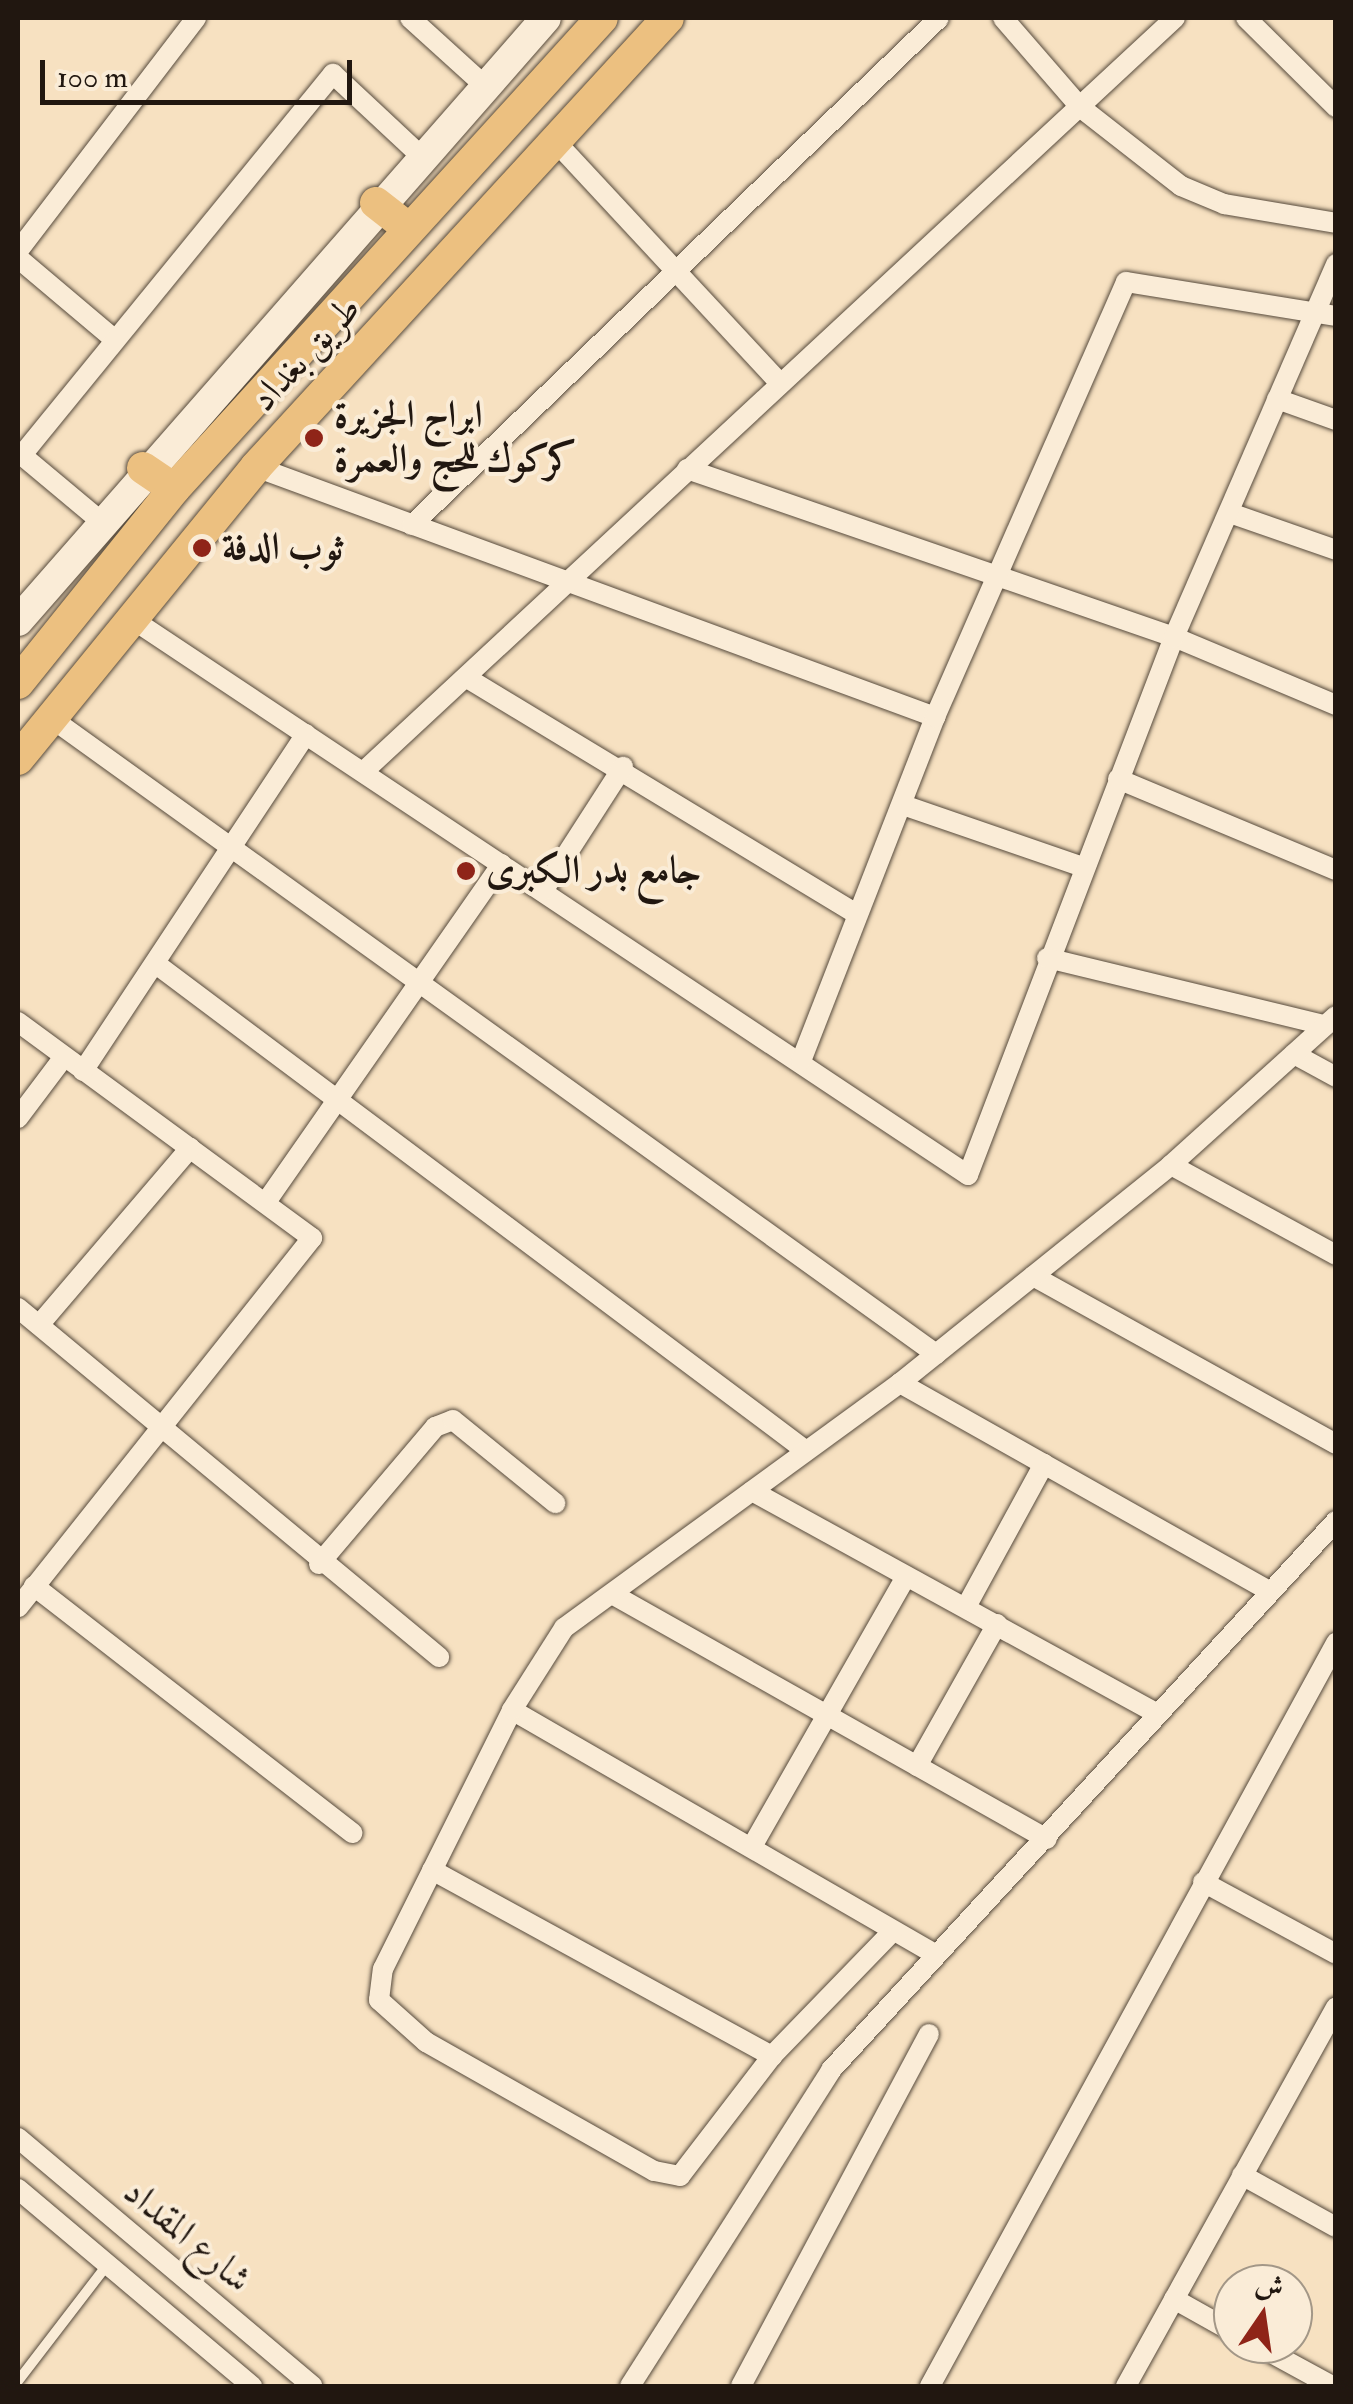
<!DOCTYPE html>
<meta charset="utf-8">
<style>
body{margin:0}
#map{position:relative;width:1353px;height:2404px;overflow:hidden;background:#f7e1c1;font-family:"IM FELL Double Pica",Amiri,serif}
div>[style]{position:absolute}
.roads{filter:drop-shadow(0 0 2px #564a3c) drop-shadow(0 0 2px #564a3c)}
.service>*{height:10px;margin:-5px;padding:0 5px;transform-origin:5px;border-radius:5px;background:#faecd7}
.minor>*{height:20px;margin:-10px;padding:0 10px;transform-origin:10px;border-radius:10px;background:#faecd7}
.secondary>*{height:30px;margin:-15px;padding:0 15px;transform-origin:15px;border-radius:15px;background:#faecd7}
.primary>*{height:32px;margin:-16px;padding:0 16px;transform-origin:16px;border-radius:16px;background:#ecc080}
.dots>*{width:28px;height:28px;translate:-50% -50%;box-sizing:border-box;border:5px solid #faecd7;border-radius:50%}
span{translate:-50% -50%;white-space:nowrap;text-align:center;line-height:1.15;-webkit-text-stroke:8px #faecd7;paint-order:stroke}
.street-label{font-size:38px;color:#211710}
.poi-label{font-size:38px;color:#211710;font-weight:700}
.left{translate:0 -50%;text-align:left}
.frame{position:absolute;inset:0;border:20px solid #211710;pointer-events:none}
.north{position:absolute;left:1213px;top:2264px;width:100px;height:100px;box-sizing:border-box;background:#faecd7;border:2px solid #a39787;border-radius:50%;rotate:13deg;font-size:28px;font-weight:700;line-height:40px;text-align:center;color:#211710}
.north::after{content:'';display:block;margin:auto;width:35px;height:45px;background:#8f2418;clip-path:polygon(50% 0,100% 100%,50% 72%,0 100%)}
.scale{position:absolute;left:40px;top:60px;width:312px;height:45px;box-sizing:border-box;border:5px solid #211710;border-top:0;padding-left:12px;font-size:30px;line-height:35px;white-space:nowrap;color:#211710;-webkit-text-stroke:8px #faecd7;paint-order:stroke}
</style>
<div id="map">
<div class="roads">
<div class="service">
<i style="left:18px;top:2381px;width:146px;rotate:-52.5deg"></i>
</div>
<div class="minor">
<i style="left:410px;top:18px;width:100px;rotate:42.2deg"></i>
<i style="left:1003px;top:18px;width:118px;rotate:49.1deg"></i>
<i style="left:1080px;top:107px;width:128px;rotate:38deg"></i>
<i style="left:1181px;top:186px;width:47px;rotate:22.7deg"></i>
<i style="left:1224px;top:204px;width:114px;rotate:9.6deg"></i>
<i style="left:1246px;top:18px;width:127px;rotate:44.7deg"></i>
<i style="left:555px;top:141px;width:329px;rotate:47.1deg"></i>
<i style="left:18px;top:251px;width:293px;rotate:-52.6deg"></i>
<i style="left:18px;top:258px;width:127px;rotate:40.2deg"></i>
<i style="left:1277px;top:399px;width:63px;rotate:19.6deg"></i>
<i style="left:18px;top:452px;width:104px;rotate:39.9deg"></i>
<i style="left:22px;top:455px;width:492px;rotate:-50.8deg"></i>
<i style="left:333px;top:74px;width:119px;rotate:43deg"></i>
<i style="left:256px;top:467px;width:724px;rotate:20.21deg"></i>
<i style="left:687px;top:469px;width:515px;rotate:19.03deg"></i>
<i style="left:1174px;top:637px;width:176px;rotate:22.8deg"></i>
<i style="left:1230px;top:513px;width:112px;rotate:19.2deg"></i>
<i style="left:412px;top:525px;width:731px;rotate:-43.89deg"></i>
<i style="left:132px;top:619px;width:1004px;rotate:33.63deg"></i>
<i style="left:968px;top:1175px;width:576px;rotate:-69.05deg"></i>
<i style="left:1174px;top:637px;width:407px;rotate:-66.5deg"></i>
<i style="left:467px;top:678px;width:454px;rotate:31.2deg"></i>
<i style="left:51px;top:718px;width:1090px;rotate:35.7deg"></i>
<i style="left:363px;top:772px;width:1108px;rotate:-42.88deg"></i>
<i style="left:1118px;top:779px;width:236px;rotate:22.7deg"></i>
<i style="left:903px;top:805px;width:190px;rotate:19deg"></i>
<i style="left:543px;top:891px;width:148px;rotate:-57.2deg"></i>
<i style="left:1047px;top:958px;width:286px;rotate:13.6deg"></i>
<i style="left:156px;top:964px;width:811px;rotate:36.83deg"></i>
<i style="left:18px;top:1022px;width:365px;rotate:36.3deg"></i>
<i style="left:312px;top:1238px;width:472px;rotate:128.5deg"></i>
<i style="left:1294px;top:1054px;width:48px;rotate:28.7deg"></i>
<i style="left:801px;top:1061px;width:369px;rotate:-68.7deg"></i>
<i style="left:935px;top:717px;width:475px;rotate:-66.3deg"></i>
<i style="left:1126px;top:282px;width:213px;rotate:9.2deg"></i>
<i style="left:83px;top:1071px;width:404px;rotate:-56.5deg"></i>
<i style="left:18px;top:1118px;width:76px;rotate:-53deg"></i>
<i style="left:1171px;top:1165px;width:188px;rotate:28.6deg"></i>
<i style="left:266px;top:1202px;width:412px;rotate:-55.1deg"></i>
<i style="left:1033px;top:1276px;width:346px;rotate:29deg"></i>
<i style="left:18px;top:1308px;width:547px;rotate:39.66deg"></i>
<i style="left:39px;top:1325px;width:233px;rotate:-49.5deg"></i>
<i style="left:900px;top:1383px;width:422px;rotate:29.4deg"></i>
<i style="left:752px;top:1491px;width:460px;rotate:28.8deg"></i>
<i style="left:319px;top:1564px;width:180px;rotate:-49.7deg"></i>
<i style="left:435px;top:1427px;width:19px;rotate:-21deg"></i>
<i style="left:453px;top:1420px;width:132px;rotate:39.1deg"></i>
<i style="left:34px;top:1586px;width:403px;rotate:37.8deg"></i>
<i style="left:612px;top:1594px;width:499px;rotate:29.4deg"></i>
<i style="left:966px;top:1607px;width:163px;rotate:-61.4deg"></i>
<i style="left:512px;top:1710px;width:490px;rotate:30deg"></i>
<i style="left:917px;top:1766px;width:163px;rotate:-60.6deg"></i>
<i style="left:754px;top:1843px;width:307px;rotate:-60.3deg"></i>
<i style="left:432px;top:1870px;width:388px;rotate:28.7deg"></i>
<i style="left:1203px;top:1882px;width:151px;rotate:28.4deg"></i>
<i style="left:892px;top:1932px;width:173px;rotate:134.1deg"></i>
<i style="left:772px;top:2056px;width:151px;rotate:127.5deg"></i>
<i style="left:680px;top:2176px;width:26px;rotate:-169deg"></i>
<i style="left:654px;top:2171px;width:262px;rotate:-150.5deg"></i>
<i style="left:426px;top:2042px;width:63px;rotate:-138.2deg"></i>
<i style="left:379px;top:2000px;width:31px;rotate:-83deg"></i>
<i style="left:383px;top:1969px;width:289px;rotate:-63.5deg"></i>
<i style="left:512px;top:1710px;width:97px;rotate:-57.6deg"></i>
<i style="left:564px;top:1628px;width:416px;rotate:-36.1deg"></i>
<i style="left:900px;top:1383px;width:348px;rotate:-38.8deg"></i>
<i style="left:1171px;top:1165px;width:222px;rotate:-42.1deg"></i>
<i style="left:18px;top:2138px;width:385px;rotate:40.1deg"></i>
<i style="left:1242px;top:2175px;width:107px;rotate:29deg"></i>
<i style="left:18px;top:2189px;width:306px;rotate:40.1deg"></i>
<i style="left:1174px;top:2299px;width:68px;rotate:29.2deg"></i>
<i style="left:1255px;top:2344px;width:88px;rotate:28.6deg"></i>
<i style="left:630px;top:2386px;width:375px;rotate:-57.5deg"></i>
<i style="left:831px;top:2070px;width:746px;rotate:-47.39deg"></i>
<i style="left:741px;top:2386px;width:399px;rotate:-61.9deg"></i>
<i style="left:930px;top:2386px;width:847px;rotate:-61.35deg"></i>
<i style="left:1126px;top:2386px;width:433px;rotate:-61deg"></i>
</div>
<div class="secondary">
<i style="left:18px;top:621px;width:801px;rotate:-48.79deg"></i>
</div>
<div class="primary">
<i style="left:376px;top:203px;width:39px;rotate:38deg"></i>
<i style="left:143px;top:468px;width:37px;rotate:34deg"></i>
<i style="left:18px;top:683px;width:249px;rotate:-51.2deg"></i>
<i style="left:174px;top:489px;width:636px;rotate:-47.74deg"></i>
<i style="left:18px;top:759px;width:377px;rotate:-50.8deg"></i>
<i style="left:256px;top:467px;width:609px;rotate:-47.46deg"></i>
</div>
</div>
<div class="dots">
<i style="left:314px;top:438px;background:#8f2418"></i>
<i style="left:202px;top:548px;background:#8f2418"></i>
<i style="left:466px;top:871px;background:#8f2418"></i>
</div>
<div class="street-label">
<span style="left:306px;top:354px;rotate:-47deg">طريق بغداد</span>
<span style="left:187px;top:2236px;rotate:40deg">شارع المقداد</span>
</div>
<div class="poi-label">
<span class="left" style="left:334px;top:438px">ابراج الجزيرة<br>كركوك للحج والعمرة</span>
<span class="left" style="left:222px;top:548px">ثوب الدفة</span>
<span class="left" style="left:486px;top:871px">جامع بدر الكبرى</span>
</div>
<div class="frame"></div>
<div class="north">ش</div>
<div class="scale">100 m</div>
</div>
